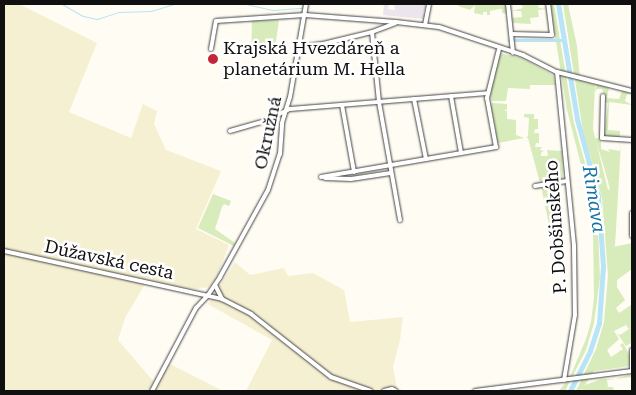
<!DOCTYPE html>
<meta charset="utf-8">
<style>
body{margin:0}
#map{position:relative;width:636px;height:395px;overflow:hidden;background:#fffcf3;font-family:"Roboto Serif",serif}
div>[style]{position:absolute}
.industrial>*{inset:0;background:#ece5ee}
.farmland>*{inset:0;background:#f6f0d2}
.green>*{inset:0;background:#d8ebbb}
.stream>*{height:1px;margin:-0.5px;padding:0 0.5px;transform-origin:0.5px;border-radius:0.5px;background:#b7e4f7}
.canal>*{height:3px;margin:-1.5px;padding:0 1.5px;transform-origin:1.5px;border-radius:1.5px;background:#b7e4f7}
.river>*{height:5px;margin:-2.5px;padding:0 2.5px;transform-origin:2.5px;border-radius:2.5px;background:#b7e4f7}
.roads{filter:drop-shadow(0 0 1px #434343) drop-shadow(0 0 1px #434343)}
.minor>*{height:4px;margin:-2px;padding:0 2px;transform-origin:2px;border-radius:2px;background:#fff}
.dots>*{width:14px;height:14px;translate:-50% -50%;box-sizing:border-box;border:2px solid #fff;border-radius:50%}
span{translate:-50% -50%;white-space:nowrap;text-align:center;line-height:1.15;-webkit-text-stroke:5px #fff;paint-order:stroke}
.poi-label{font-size:18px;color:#101010}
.left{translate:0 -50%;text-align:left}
.street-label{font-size:18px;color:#101010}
.water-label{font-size:19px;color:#1672a5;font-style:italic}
.frame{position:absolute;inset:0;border:5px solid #101010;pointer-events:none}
</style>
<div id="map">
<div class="industrial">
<i style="clip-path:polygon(384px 4px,389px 4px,388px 9px,395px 10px,394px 4px,427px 4px,423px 13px,425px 14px,424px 19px,383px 15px)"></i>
</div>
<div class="farmland">
<i style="clip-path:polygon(4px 4px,19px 4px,97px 43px,69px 112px,131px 138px,143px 104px,157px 111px,154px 124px,166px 150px,221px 171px,196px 229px,229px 245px,216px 279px,209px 287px,197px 289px,145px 284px,125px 318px,118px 340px,154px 382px,170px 364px,223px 391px,4px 391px)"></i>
<i style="clip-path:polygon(235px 262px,250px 275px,284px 268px,288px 276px,313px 273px,344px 290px,350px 322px,403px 317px,400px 340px,393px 367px,397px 388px,405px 391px,246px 391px,272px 340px,208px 304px)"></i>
</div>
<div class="green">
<i style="clip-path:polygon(459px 4px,506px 4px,507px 14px,502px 13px,502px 9px,499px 9px,490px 11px,490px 15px,487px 15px,487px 12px,483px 12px,483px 15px,474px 13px,475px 5px,470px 10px,458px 6px)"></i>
<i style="clip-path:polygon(521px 4px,534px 4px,538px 5px,539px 8px,547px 9px,538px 10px,539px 17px,530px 18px,531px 24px,513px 23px,512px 18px,522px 17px,521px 11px,512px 11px,523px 8px)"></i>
<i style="clip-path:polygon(550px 4px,554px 4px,574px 123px,594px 196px,598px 229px,600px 278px,594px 323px,586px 350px,565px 391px,559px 391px,570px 377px,586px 339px,591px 322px,594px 298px,593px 230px,589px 196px,567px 110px)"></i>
<i style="clip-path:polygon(563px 4px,568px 4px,577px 46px,580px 80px,585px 82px,586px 85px,586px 82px,595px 85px,593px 129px,608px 190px,610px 189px,604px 167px,595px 138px,615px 140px,616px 142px,614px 140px,601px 140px,601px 149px,610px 152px,608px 149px,620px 151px,621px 143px,615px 246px,613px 247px,632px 243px,632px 269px,617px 280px,617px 287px,625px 300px,616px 308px,619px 313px,631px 305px,632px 328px,631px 343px,626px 346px,617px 333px,620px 335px,629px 329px,626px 325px,614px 331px,619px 339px,607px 350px,611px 357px,623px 349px,620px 345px,623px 343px,630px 356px,630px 366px,594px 371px,585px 385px,601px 379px,615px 379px,632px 374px,632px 377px,607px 380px,608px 387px,613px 387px,614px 390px,607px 391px,582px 391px,583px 389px,576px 391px,596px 349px,604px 322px,608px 275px,602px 198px,583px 131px)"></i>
<i style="clip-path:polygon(279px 20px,274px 55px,251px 57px,252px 21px)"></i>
<i style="clip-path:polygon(499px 53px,522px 58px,553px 75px,556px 85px,530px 85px,530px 89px,508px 88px,506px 101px,492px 101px,490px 93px)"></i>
<i style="clip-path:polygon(596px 84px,609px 88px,607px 98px,619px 99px,622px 91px,632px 94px,627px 94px,625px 101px,632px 105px,609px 102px,608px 130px,620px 131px,620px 138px,604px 136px,608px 103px,604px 102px,605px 96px,602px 89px,597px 89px,595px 92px)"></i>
<i style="clip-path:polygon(492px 103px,507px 104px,507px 109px,504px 111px,507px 111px,507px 119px,516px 120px,516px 135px,524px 138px,498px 143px,491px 107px)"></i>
<i style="clip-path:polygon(524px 114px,534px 114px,534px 119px,538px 119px,538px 129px,535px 129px,534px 133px,539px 133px,539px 143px,536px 143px,535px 147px,542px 147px,540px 150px,544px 151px,541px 153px,541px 156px,548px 156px,547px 150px,562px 151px,563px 179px,540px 183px,528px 138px,526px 138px,528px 136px,529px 118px,524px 117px)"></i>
<i style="clip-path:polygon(549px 184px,556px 246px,559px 248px,554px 249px,541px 186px)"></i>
<i style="clip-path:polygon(213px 194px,231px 201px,229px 206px,224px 204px,222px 207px,215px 229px,235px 243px,234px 246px,198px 228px)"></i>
</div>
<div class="stream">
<i style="left:62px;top:4px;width:24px;rotate:30deg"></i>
<i style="left:83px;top:16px;width:14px;rotate:12deg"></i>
<i style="left:97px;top:19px;width:23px;rotate:-18deg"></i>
<i style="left:119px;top:12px;width:32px;rotate:-2deg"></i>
<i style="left:151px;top:11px;width:24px;rotate:-17deg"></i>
<i style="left:246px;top:4px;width:27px;rotate:13deg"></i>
<i style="left:272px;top:10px;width:32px;rotate:-4deg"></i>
</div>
<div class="canal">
<i style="left:509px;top:40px;width:55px"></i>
</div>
<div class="river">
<i style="left:558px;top:4px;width:117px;rotate:80.6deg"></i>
<i style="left:577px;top:119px;width:80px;rotate:74.7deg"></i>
<i style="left:598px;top:196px;width:70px;rotate:85.9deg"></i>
<i style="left:603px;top:266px;width:57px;rotate:94deg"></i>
<i style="left:599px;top:323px;width:29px;rotate:108deg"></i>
<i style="left:590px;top:351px;width:45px;rotate:116.6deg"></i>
</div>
<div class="roads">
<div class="minor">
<i style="left:508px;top:4px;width:49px;rotate:84.2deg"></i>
<i style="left:425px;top:25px;width:21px;rotate:-79deg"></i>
<i style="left:372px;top:32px;width:70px;rotate:84.3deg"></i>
<i style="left:379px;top:102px;width:120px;rotate:79.9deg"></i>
<i style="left:511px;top:34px;width:41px;rotate:1.4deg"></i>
<i style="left:552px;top:35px;width:31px;rotate:-97deg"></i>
<i style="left:299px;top:47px;width:24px;rotate:-7deg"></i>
<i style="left:323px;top:44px;width:50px;rotate:-13.8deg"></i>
<i style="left:372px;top:32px;width:25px;rotate:-21deg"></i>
<i style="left:211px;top:49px;width:28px;rotate:-80deg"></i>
<i style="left:216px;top:21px;width:89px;rotate:-3.9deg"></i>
<i style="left:305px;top:15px;width:91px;rotate:4.4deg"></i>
<i style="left:396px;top:22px;width:43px;rotate:6.6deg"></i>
<i style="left:439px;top:27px;width:89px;rotate:18.4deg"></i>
<i style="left:523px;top:55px;width:38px;rotate:27deg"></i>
<i style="left:557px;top:72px;width:77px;rotate:14.2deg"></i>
<i style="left:557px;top:72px;width:175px;rotate:84.4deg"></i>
<i style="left:574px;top:246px;width:69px;rotate:89.2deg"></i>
<i style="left:575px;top:315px;width:66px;rotate:99.6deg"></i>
<i style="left:451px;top:96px;width:58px;rotate:80deg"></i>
<i style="left:603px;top:96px;width:42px;rotate:91.4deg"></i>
<i style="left:602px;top:138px;width:30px;rotate:4deg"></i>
<i style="left:414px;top:99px;width:61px;rotate:78.7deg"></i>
<i style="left:342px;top:105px;width:68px;rotate:79.8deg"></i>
<i style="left:230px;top:131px;width:36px;rotate:-16deg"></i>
<i style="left:265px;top:121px;width:28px;rotate:-26deg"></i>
<i style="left:290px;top:109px;width:198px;rotate:-4.6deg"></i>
<i style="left:321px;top:177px;width:178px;rotate:-9.7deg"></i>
<i style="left:496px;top:147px;width:50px;rotate:-100.4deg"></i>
<i style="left:487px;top:98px;width:50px;rotate:-76.2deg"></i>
<i style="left:325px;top:178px;width:26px;rotate:2deg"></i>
<i style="left:351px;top:179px;width:40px;rotate:-8.5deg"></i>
<i style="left:535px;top:186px;width:32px;rotate:-9deg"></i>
<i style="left:632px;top:213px;width:23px;rotate:90deg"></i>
<i style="left:4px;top:251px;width:223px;rotate:12.4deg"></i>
<i style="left:222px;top:299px;width:33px;rotate:27deg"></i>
<i style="left:251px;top:314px;width:102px;rotate:38.2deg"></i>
<i style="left:331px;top:377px;width:42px;rotate:19.3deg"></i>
<i style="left:215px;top:285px;width:16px;rotate:63deg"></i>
<i style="left:632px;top:371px;width:21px;rotate:-90deg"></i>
<i style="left:152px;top:391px;width:94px;rotate:-62.1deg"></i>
<i style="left:196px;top:308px;width:18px;rotate:-47deg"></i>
<i style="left:208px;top:295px;width:22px;rotate:-56deg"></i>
<i style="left:220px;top:277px;width:99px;rotate:-61.1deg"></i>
<i style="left:268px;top:190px;width:38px;rotate:-72deg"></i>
<i style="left:280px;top:154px;width:31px;rotate:-86deg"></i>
<i style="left:282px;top:123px;width:27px;rotate:-73deg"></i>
<i style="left:290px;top:97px;width:94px;rotate:-80.2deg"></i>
<i style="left:384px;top:391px;width:8px;rotate:-14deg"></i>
<i style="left:392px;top:389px;width:4px;rotate:27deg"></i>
<i style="left:475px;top:391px;width:158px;rotate:-7.3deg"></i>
</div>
</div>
<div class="dots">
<i style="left:213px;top:59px;background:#c32539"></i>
</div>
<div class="poi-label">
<span class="left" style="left:223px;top:59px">Krajská Hvezdáreň a<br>planetárium M. Hella</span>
</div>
<div class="street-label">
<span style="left:268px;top:133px;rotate:-78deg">Okružná</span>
<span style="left:556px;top:227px;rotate:-94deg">P. Dobšinského</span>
<span style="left:109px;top:260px;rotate:12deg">Dúžavská cesta</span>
</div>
<div class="water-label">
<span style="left:594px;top:199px;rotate:81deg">Rimava</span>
</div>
<div class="frame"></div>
</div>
